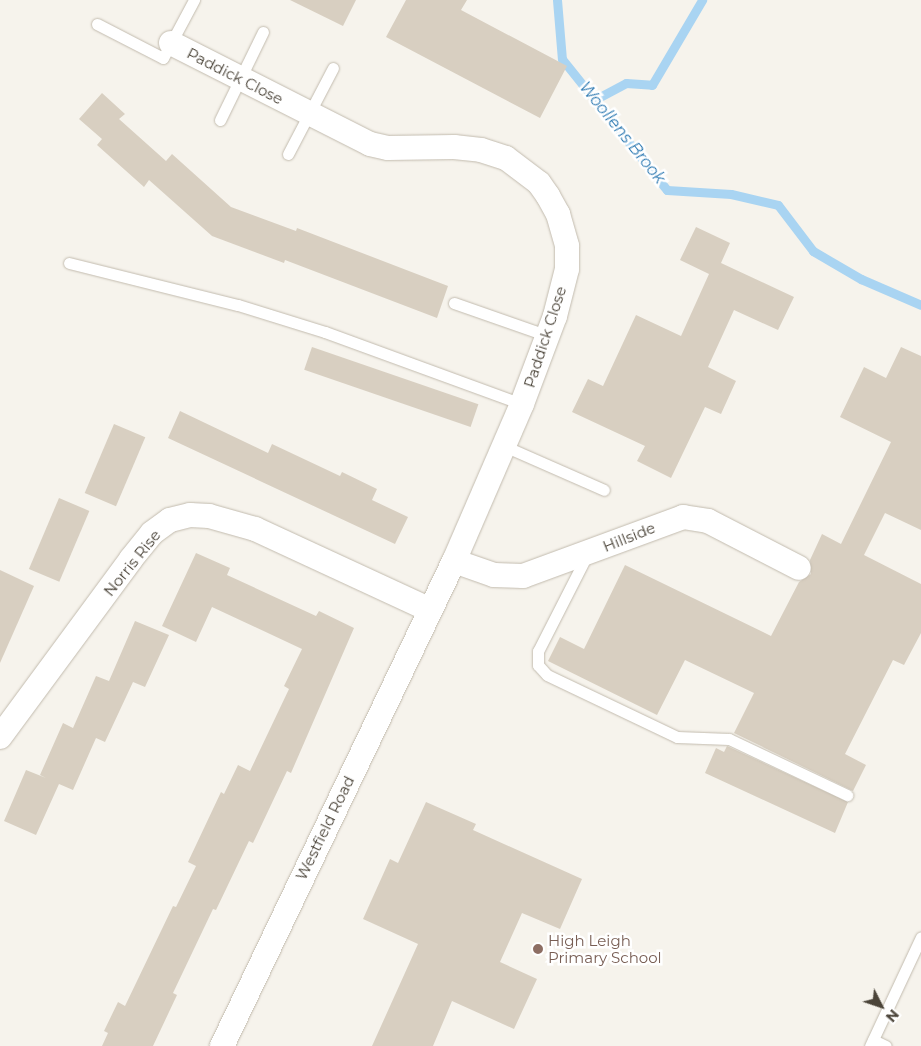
<!DOCTYPE html>
<style>
body{margin:0}
#map{position:relative;width:921px;height:1046px;overflow:hidden;background:#f6f3ec;font-family:Montserrat,sans-serif}
div>[style]{position:absolute}
.stream>*{height:9px;margin:-4.5px;padding:0 4.5px;transform-origin:4.5px;border-radius:4.5px;background:#a9d4f2}
.building>*{inset:0;background:#d8cfc1;transform-origin:0 0}
.roads{filter:drop-shadow(0 0 1px #c2bbae) drop-shadow(0 0 1px #c2bbae)}
.service>*{height:11px;margin:-5.5px;padding:0 5.5px;transform-origin:5.5px;border-radius:5.5px;background:#fff}
.minor>*{height:24px;margin:-12px;padding:0 12px;transform-origin:12px;border-radius:12px;background:#fff}
.dots>*{width:14px;height:14px;translate:-50% -50%;box-sizing:border-box;border:2px solid #fff;border-radius:50%}
span{translate:-50% -50%;white-space:nowrap;text-align:center;line-height:1.15;-webkit-text-stroke:5px #fff;paint-order:stroke}
.street-label{font-size:15px;color:#4b4439}
.education-label{font-size:15px;color:#785e54}
.left{translate:0 -50%;text-align:left}
.water-label{font-size:16px;color:#2e7ab2;font-style:italic}
.north{position:absolute;left:856px;top:981px;width:50px;height:50px;-webkit-text-stroke:4px #fff;paint-order:stroke;rotate:131deg;font-size:14px;font-weight:700;line-height:20px;text-align:center;color:#4b4439}
.north::after{content:'';display:block;margin:auto;width:18px;height:22px;background:#4b4439;clip-path:polygon(50% 0,100% 100%,50% 72%,0 100%)}
</style>
<div id="map">
<div class="stream">
<i style="left:557px;top:0;width:59px;rotate:85.2deg"></i>
<i style="left:562px;top:59px;width:168px;rotate:51.3deg"></i>
<i style="left:667px;top:190px;width:64px;rotate:3.6deg"></i>
<i style="left:731px;top:194px;width:48px;rotate:13.2deg"></i>
<i style="left:778px;top:205px;width:58px;rotate:52.7deg"></i>
<i style="left:813px;top:251px;width:56px;rotate:30.3deg"></i>
<i style="left:861px;top:279px;width:65px;rotate:23.4deg"></i>
<i style="left:596px;top:99px;width:34px;rotate:-28deg"></i>
<i style="left:626px;top:83px;width:26px;rotate:4deg"></i>
<i style="left:652px;top:85px;width:99px;rotate:-59.5deg"></i>
</div>
<div class="building">
<i style="clip-path:polygon(290px 0,356px 0,343px 26px)"></i>
<i style="clip-path:polygon(406px 0,467px 0,461px 10px,567px 66px,540px 118px,386px 37px)"></i>
<i style="clip-path:polygon(102px 93px,125px 114px,119px 119px,166px 161px,172px 154px,231px 207px,296px 231px,297px 228px,448px 286px,437px 318px,285px 260px,284px 263px,212px 236px,149px 180px,144px 187px,97px 145px,102px 139px,79px 119px)"></i>
<i style="clip-path:polygon(696px 227px,730px 243px,721px 263px,794px 297px,778px 330px,734px 310px,708px 367px,736px 381px,721px 414px,705px 407px,671px 478px,637px 461px,645px 446px,572px 412px,588px 379px,603px 386px,636px 315px,681px 336px,709px 274px,680px 260px)"></i>
<i style="left:312px;top:347px;width:176px;height:24px;rotate:19deg"></i>
<i style="clip-path:polygon(901px 347px,921px 356px,921px 530px,885px 513px,864px 555px,921px 584px,921px 633px,904px 665px,893px 660px,845px 754px,866px 765px,853px 791px,734px 733px,754px 693px,685px 660px,657px 715px,548px 661px,560px 637px,584px 649px,625px 565px,771px 636px,799px 582px,811px 574px,810px 560px,822px 534px,841px 544px,891px 442px,840px 417px,864px 367px,886px 378px)"></i>
<i style="clip-path:polygon(180px 411px,268px 453px,272px 444px,340px 476px,342px 472px,377px 489px,372px 500px,408px 517px,395px 544px,168px 438px)"></i>
<i style="left:114px;top:424px;width:34px;height:75px;rotate:23deg"></i>
<i style="left:59px;top:498px;width:33px;height:77px;rotate:23deg"></i>
<i style="clip-path:polygon(196px 553px,230px 568px,227px 575px,316px 616px,319px 611px,354px 628px,291px 773px,287px 771px,253px 843px,249px 841px,216px 910px,213px 909px,173px 993px,177px 995px,153px 1046px,102px 1046px,108px 1033px,104px 1031px,118px 1002px,125px 1006px,173px 906px,176px 907px,196px 866px,188px 862px,221px 792px,224px 794px,238px 765px,250px 771px,289px 689px,284px 686px,302px 649px,212px 607px,196px 642px,162px 626px)"></i>
<i style="clip-path:polygon(0 570px,34px 586px,0 663px)"></i>
<i style="clip-path:polygon(135px 621px,169px 635px,145px 687px,133px 682px,105px 742px,96px 738px,73px 790px,59px 784px,36px 835px,4px 821px,26px 770px,46px 778px,40px 775px,63px 723px,73px 728px,96px 676px,109px 681px)"></i>
<i style="clip-path:polygon(727px 746px,848px 802px,835px 833px,705px 773px,716px 748px,724px 752px)"></i>
<i style="clip-path:polygon(426px 802px,476px 824px,473px 830px,582px 879px,560px 929px,522px 913px,500px 962px,537px 979px,514px 1029px,452px 1001px,433px 1046px,372px 1046px,418px 944px,363px 919px,390px 859px,398px 863px)"></i>
</div>
<div class="roads">
<div class="service">
<i style="left:97px;top:24px;width:74px;rotate:27.3deg"></i>
<i style="left:163px;top:58px;width:66px;rotate:-61.9deg"></i>
<i style="left:220px;top:120px;width:98px;rotate:-64deg"></i>
<i style="left:288px;top:154px;width:97px;rotate:-62.4deg"></i>
<i style="left:69px;top:263px;width:174px;rotate:14deg"></i>
<i style="left:238px;top:305px;width:91px;rotate:17.2deg"></i>
<i style="left:325px;top:332px;width:210px;rotate:20.1deg"></i>
<i style="left:454px;top:303px;width:100px;rotate:19.3deg"></i>
<i style="left:504px;top:446px;width:109px;rotate:23.7deg"></i>
<i style="left:587px;top:555px;width:108px;rotate:117deg"></i>
<i style="left:538px;top:651px;width:14px;rotate:90deg"></i>
<i style="left:538px;top:665px;width:13px;rotate:48deg"></i>
<i style="left:547px;top:675px;width:144px;rotate:25.5deg"></i>
<i style="left:677px;top:737px;width:52px;rotate:2.2deg"></i>
<i style="left:729px;top:739px;width:131px;rotate:25.4deg"></i>
<i style="left:873px;top:1040px;width:14px;rotate:25deg"></i>
<i style="left:870px;top:1046px;width:120px;rotate:-64.9deg"></i>
</div>
<div class="minor">
<i style="left:171px;top:43px;width:223px;rotate:26.9deg"></i>
<i style="left:370px;top:144px;width:18px;rotate:13deg"></i>
<i style="left:388px;top:148px;width:66px;rotate:-0.9deg"></i>
<i style="left:454px;top:147px;width:27px;rotate:6deg"></i>
<i style="left:481px;top:150px;width:26px;rotate:18deg"></i>
<i style="left:506px;top:158px;width:41px;rotate:37.1deg"></i>
<i style="left:539px;top:183px;width:16px;rotate:55deg"></i>
<i style="left:548px;top:196px;width:21px;rotate:61deg"></i>
<i style="left:558px;top:214px;width:33px;rotate:74deg"></i>
<i style="left:567px;top:246px;width:23px;rotate:90deg"></i>
<i style="left:567px;top:269px;width:49px;rotate:104.3deg"></i>
<i style="left:555px;top:316px;width:94px;rotate:110.6deg"></i>
<i style="left:522px;top:404px;width:171px;rotate:113.4deg"></i>
<i style="left:454px;top:561px;width:538px;rotate:115.56deg"></i>
<i style="left:454px;top:561px;width:42px;rotate:19.3deg"></i>
<i style="left:494px;top:575px;width:29px;rotate:2deg"></i>
<i style="left:523px;top:576px;width:171px;rotate:-20.2deg"></i>
<i style="left:683px;top:517px;width:25px;rotate:9deg"></i>
<i style="left:708px;top:521px;width:102px;rotate:27.3deg"></i>
<i style="left:0;top:737px;width:221px;rotate:-53.6deg"></i>
<i style="left:131px;top:559px;width:33px;rotate:-51deg"></i>
<i style="left:152px;top:533px;width:22px;rotate:-36deg"></i>
<i style="left:170px;top:520px;width:21px;rotate:-14deg"></i>
<i style="left:190px;top:515px;width:19px;rotate:3deg"></i>
<i style="left:209px;top:516px;width:48px;rotate:15.8deg"></i>
<i style="left:255px;top:529px;width:193px;rotate:24.8deg"></i>
</div>
</div>
<div class="dots">
<i style="left:538px;top:949px;background:#8d6e63"></i>
</div>
<div class="street-label">
<span style="left:235px;top:76px;rotate:27deg">Paddick Close</span>
<span style="left:545px;top:337px;rotate:-72deg">Paddick Close</span>
<span style="left:629px;top:537px;rotate:-22deg">Hillside</span>
<span style="left:132px;top:563px;rotate:-51deg">Norris Rise</span>
<span style="left:325px;top:828px;rotate:-64deg">Westfield Road</span>
</div>
<div class="education-label">
<span class="left" style="left:548px;top:949px">High Leigh<br>Primary School</span>
</div>
<div class="water-label">
<span style="left:622px;top:133px;rotate:51deg">Woollens Brook</span>
</div>
<div class="north">N</div>
</div>
